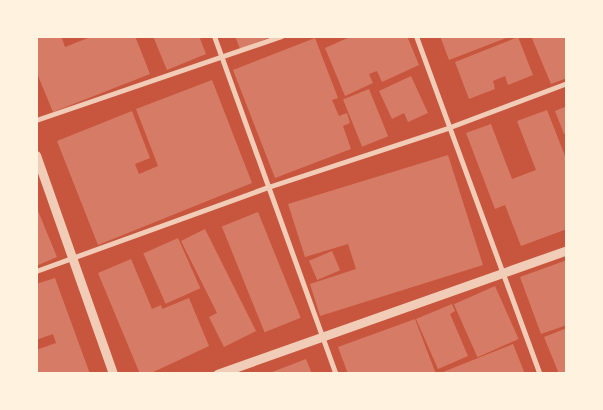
<!DOCTYPE html>
<style>
body{margin:0}
#map{position:relative;width:603px;height:410px;overflow:hidden;background:#c8553d;font-family:"DM Sans",sans-serif}
div>[style]{position:absolute}
.building>*{inset:0;background:#d67c66;transform-origin:0 0}
.minor>*{height:5px;margin:-2.5px;padding:0 2.5px;transform-origin:2.5px;border-radius:2.5px;background:#f1ccb7}
.tertiary>*{height:9px;margin:-4.5px;padding:0 4.5px;transform-origin:4.5px;border-radius:4.5px;background:#f1ccb7}
span{translate:-50% -50%;white-space:nowrap;text-align:center;line-height:1.15;-webkit-text-stroke:5px #fff3e0;paint-order:stroke}
.frame{position:absolute;inset:0;border:38px solid #fff3e0;pointer-events:none}
</style>
<div id="map">
<div class="building">
<i style="clip-path:polygon(36px 36px,61px 36px,65px 47px,93px 36px,135px 36px,150px 74px,53px 112px,36px 71px)"></i>
<i style="clip-path:polygon(153px 36px,199px 36px,206px 54px,167px 70px)"></i>
<i style="clip-path:polygon(235px 36px,273px 36px,240px 49px)"></i>
<i style="clip-path:polygon(352px 36px,407px 36px,419px 65px,382px 82px,377px 71px,369px 74px,373px 83px,345px 96px,325px 48px)"></i>
<i style="clip-path:polygon(440px 36px,511px 36px,449px 60px)"></i>
<i style="clip-path:polygon(531px 36px,567px 36px,567px 78px,551px 84px)"></i>
<i style="clip-path:polygon(518px 37px,533px 75px,508px 85px,505px 76px,493px 81px,495px 89px,469px 99px,455px 62px)"></i>
<i style="clip-path:polygon(315px 38px,338px 98px,332px 100px,339px 116px,347px 113px,350px 123px,343px 126px,351px 149px,275px 178px,233px 70px)"></i>
<i style="clip-path:polygon(411px 76px,428px 113px,408px 122px,404px 113px,392px 119px,379px 91px)"></i>
<i style="clip-path:polygon(212px 80px,252px 183px,98px 245px,57px 141px,132px 111px,150px 158px,135px 164px,139px 174px,158px 166px,136px 109px)"></i>
<i style="left:369px;top:89px;width:51px;height:28px;rotate:68deg"></i>
<i style="clip-path:polygon(567px 106px,567px 133px,564px 134px,555px 111px)"></i>
<i style="clip-path:polygon(547px 110px,567px 161px,567px 229px,521px 246px,505px 205px,495px 209px,466px 133px,491px 124px,512px 179px,536px 170px,517px 121px)"></i>
<i style="clip-path:polygon(448px 155px,483px 265px,320px 316px,310px 284px,356px 269px,348px 244px,305px 257px,288px 204px)"></i>
<i style="clip-path:polygon(36px 206px,57px 257px,36px 266px)"></i>
<i style="left:258px;top:212px;width:114px;height:39px;rotate:68deg"></i>
<i style="clip-path:polygon(205px 229px,256px 331px,224px 347px,209px 317px,217px 313px,181px 241px)"></i>
<i style="left:178px;top:238px;width:55px;height:38px;rotate:66deg"></i>
<i style="left:332px;top:251px;width:21px;height:25px;rotate:67deg"></i>
<i style="clip-path:polygon(131px 259px,152px 309px,161px 305px,162px 309px,189px 298px,209px 346px,149px 374px,140px 374px,98px 273px)"></i>
<i style="clip-path:polygon(567px 260px,567px 325px,541px 334px,520px 277px)"></i>
<i style="clip-path:polygon(55px 278px,90px 374px,36px 374px,36px 350px,56px 343px,53px 334px,36px 340px,36px 284px)"></i>
<i style="left:495px;top:286px;width:58px;height:45px;rotate:66deg"></i>
<i style="clip-path:polygon(452px 304px,455px 311px,450px 314px,468px 356px,438px 369px,416px 319px)"></i>
<i style="clip-path:polygon(415px 319px,436px 374px,348px 374px,338px 347px)"></i>
<i style="clip-path:polygon(567px 328px,567px 374px,559px 374px,544px 337px)"></i>
<i style="clip-path:polygon(513px 344px,525px 374px,444px 374px,443px 372px)"></i>
<i style="clip-path:polygon(306px 359px,312px 374px,267px 374px)"></i>
</div>
<div class="minor">
<i style="left:214px;top:36px;width:359px;rotate:70.2deg"></i>
<i style="left:416px;top:36px;width:360px;rotate:69.9deg"></i>
<i style="left:36px;top:120px;width:259px;rotate:-18.9deg"></i>
<i style="left:36px;top:271px;width:247px;rotate:-19.9deg"></i>
<i style="left:268px;top:187px;width:192px;rotate:-18.2deg"></i>
<i style="left:450px;top:127px;width:125px;rotate:-20.6deg"></i>
</div>
<div class="tertiary">
<i style="left:36px;top:155px;width:232px;rotate:70.6deg"></i>
<i style="left:217px;top:374px;width:371px;rotate:-19.5deg"></i>
</div>
<div class="frame"></div>
</div>
